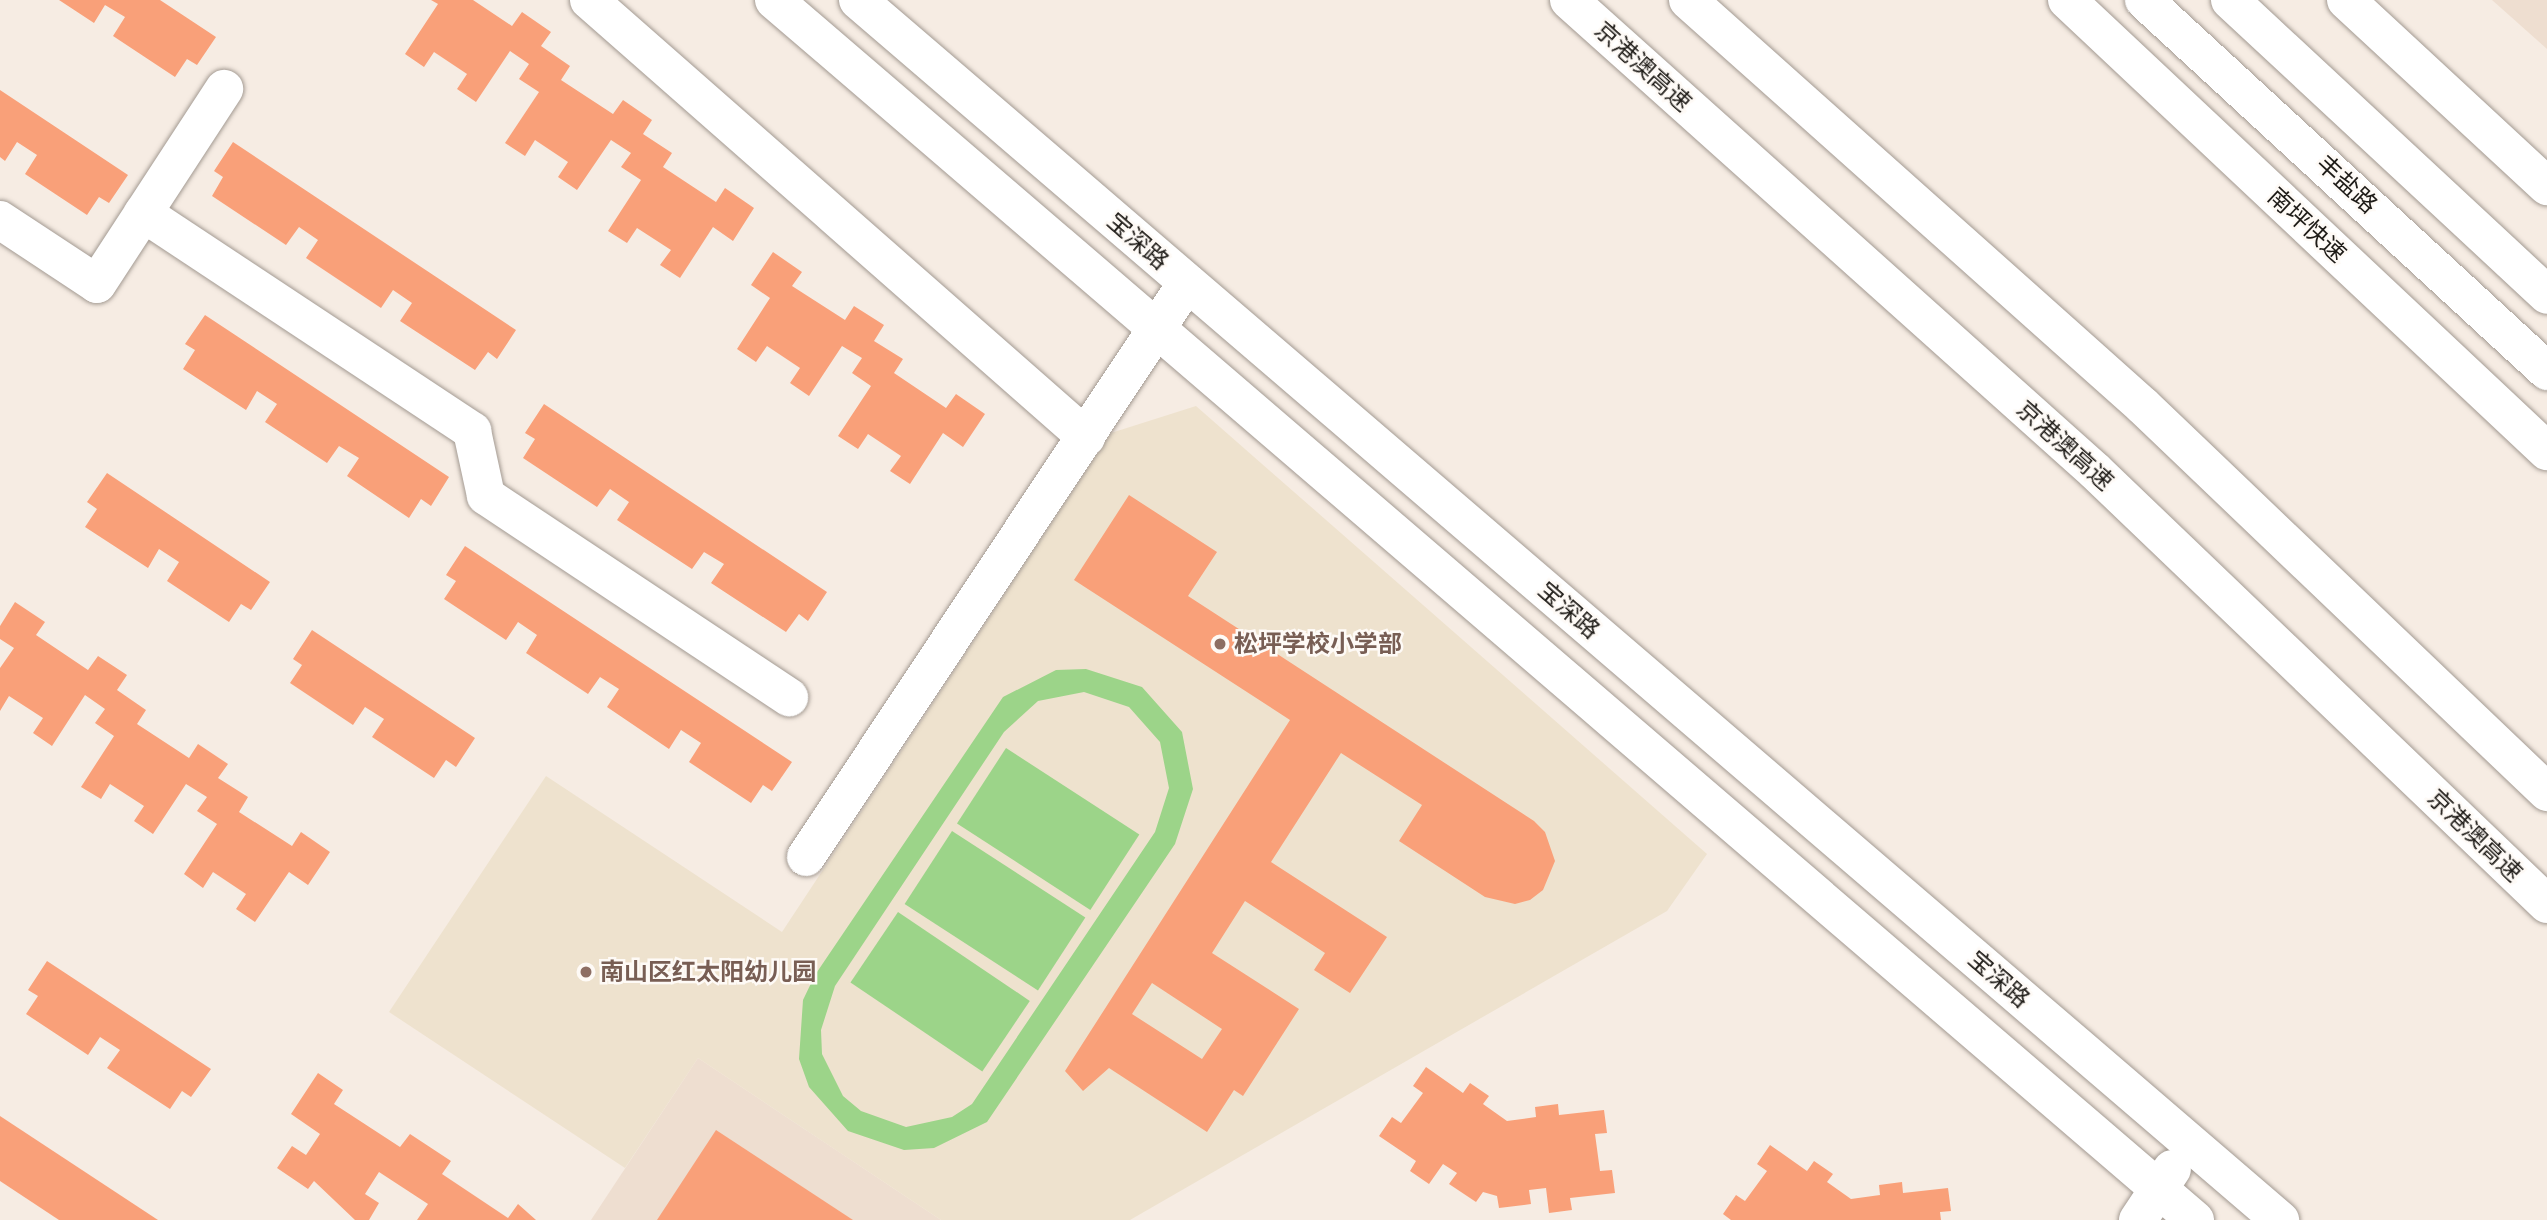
<!DOCTYPE html>
<meta charset="utf-8">
<style>
body{margin:0}
#map{position:relative;width:2547px;height:1220px;overflow:hidden;background:#f6ece3;font-family:"Asap Condensed","Noto Sans SC",sans-serif}
div>[style]{position:absolute}
.built>*{inset:0;background:#eeded0}
.education>*{inset:0;background:#eee2ce}
.green>*{inset:0;background:#9cd489;transform-origin:0 0}
.building>*{inset:0;background:#f9a079}
.roads{filter:drop-shadow(0 0 2px #a39a92) drop-shadow(0 0 2px #a39a92)}
.minor>*{height:38px;margin:-19px;padding:0 19px;transform-origin:19px;border-radius:19px;background:#fff}
.highway>*{height:38px;margin:-19px;padding:0 19px;transform-origin:19px;border-radius:19px;background:#fff}
.dots>*{width:19px;height:19px;translate:-50% -50%;box-sizing:border-box;border:4px solid #fefaf6;border-radius:50%}
span{translate:-50% -50%;white-space:nowrap;text-align:center;line-height:1.15;-webkit-text-stroke:5px #fefaf6;paint-order:stroke}
.street-label{font-size:24px;color:#1e1b17}
.education-label{font-size:24px;color:#785e54;font-weight:700}
.left{translate:0 -50%;text-align:left}
</style>
<div id="map">
<div class="built">
<i style="clip-path:polygon(2492px 0,2547px 0,2547px 49px)"></i>
<i style="clip-path:polygon(698px 1058px,941px 1220px,591px 1220px)"></i>
</div>
<div class="education">
<i style="clip-path:polygon(1196px 406px,1707px 854px,1667px 911px,1130px 1220px,941px 1220px,698px 1058px,625px 1168px,389px 1012px,546px 776px,782px 932px,1111px 433px)"></i>
</div>
<div class="green">
<i style="clip-path:polygon(evenodd,1086px 669px,1142px 687px,1182px 732px,1193px 789px,1175px 844px,987px 1122px,934px 1148px,904px 1150px,848px 1131px,809px 1087px,799px 1059px,803px 1000px,815px 975px,1003px 697px,1056px 670px,1086px 669px,1084px 692px,1129px 707px,1160px 742px,1169px 788px,1155px 832px,972px 1104px,952px 1117px,906px 1127px,861px 1111px,843px 1096px,822px 1054px,821px 1030px,835px 986px,1004px 732px,1038px 701px,1084px 692px)"></i>
<i style="left:1006px;top:748px;width:159px;height:90px;rotate:33deg"></i>
<i style="left:952px;top:831px;width:159px;height:87px;rotate:33deg"></i>
<i style="left:898px;top:912px;width:159px;height:85px;rotate:34deg"></i>
</div>
<div class="building">
<i style="clip-path:polygon(59px 0,160px 0,216px 37px,197px 65px,187px 59px,175px 77px,113px 36px,125px 17px,105px 5px,94px 23px)"></i>
<i style="clip-path:polygon(431px 0,473px 0,512px 26px,522px 12px,551px 32px,541px 46px,570px 66px,561px 80px,613px 114px,623px 100px,652px 120px,643px 134px,672px 153px,663px 167px,716px 202px,725px 188px,754px 208px,733px 241px,713px 227px,680px 278px,660px 265px,671px 250px,637px 228px,627px 243px,608px 231px,641px 180px,621px 167px,631px 153px,611px 140px,577px 190px,558px 177px,568px 162px,535px 140px,525px 156px,505px 143px,539px 92px,519px 79px,529px 64px,510px 51px,476px 102px,457px 89px,467px 74px,434px 52px,424px 67px,405px 54px,438px 4px)"></i>
<i style="clip-path:polygon(0 90px,128px 175px,109px 203px,99px 197px,87px 215px,25px 174px,37px 155px,17px 142px,5px 161px,0 157px)"></i>
<i style="clip-path:polygon(233px 142px,516px 330px,497px 359px,488px 352px,475px 370px,400px 321px,412px 303px,393px 290px,381px 308px,306px 258px,318px 240px,299px 227px,286px 245px,212px 196px,223px 177px,214px 171px)"></i>
<i style="clip-path:polygon(773px 252px,802px 272px,792px 286px,845px 320px,854px 306px,884px 325px,874px 341px,903px 359px,894px 373px,946px 408px,956px 394px,985px 414px,963px 447px,943px 433px,910px 484px,890px 471px,901px 456px,868px 434px,858px 449px,838px 436px,871px 386px,852px 373px,862px 358px,842px 346px,809px 396px,790px 383px,800px 368px,767px 346px,756px 362px,737px 349px,770px 298px,751px 285px)"></i>
<i style="clip-path:polygon(205px 315px,449px 477px,431px 506px,421px 499px,409px 518px,347px 476px,359px 458px,339px 446px,327px 463px,265px 422px,277px 404px,257px 391px,246px 410px,183px 369px,195px 350px,185px 344px)"></i>
<i style="clip-path:polygon(544px 404px,827px 592px,808px 621px,799px 614px,786px 632px,711px 583px,724px 564px,704px 552px,692px 569px,617px 520px,629px 502px,610px 489px,597px 507px,523px 458px,535px 439px,525px 433px)"></i>
<i style="clip-path:polygon(107px 473px,270px 582px,251px 610px,241px 604px,229px 622px,167px 581px,179px 562px,159px 549px,148px 568px,85px 527px,97px 509px,87px 502px)"></i>
<i style="clip-path:polygon(evenodd,1129px 495px,1217px 552px,1188px 596px,1534px 821px,1545px 832px,1555px 861px,1543px 890px,1530px 900px,1515px 904px,1485px 897px,1399px 841px,1422px 805px,1341px 753px,1271px 862px,1387px 937px,1350px 993px,1314px 970px,1325px 953px,1245px 901px,1212px 953px,1299px 1009px,1243px 1096px,1234px 1090px,1207px 1132px,1109px 1068px,1083px 1091px,1065px 1071px,1290px 720px,1074px 580px,1129px 495px,1152px 983px,1222px 1029px,1202px 1059px,1132px 1014px,1152px 983px)"></i>
<i style="clip-path:polygon(465px 546px,792px 762px,772px 791px,763px 785px,751px 803px,689px 762px,701px 743px,681px 730px,669px 749px,607px 707px,619px 689px,600px 677px,588px 694px,526px 653px,537px 635px,518px 622px,506px 640px,444px 599px,456px 581px,446px 575px)"></i>
<i style="clip-path:polygon(15px 602px,45px 622px,36px 635px,88px 670px,98px 656px,127px 675px,117px 690px,146px 710px,137px 724px,189px 758px,198px 744px,228px 764px,218px 778px,248px 797px,239px 812px,292px 846px,301px 832px,330px 852px,308px 885px,289px 872px,255px 922px,236px 909px,246px 894px,213px 872px,203px 888px,184px 874px,217px 824px,197px 811px,207px 797px,186px 784px,153px 834px,134px 821px,144px 806px,110px 784px,101px 799px,81px 787px,114px 736px,95px 723px,105px 709px,85px 695px,52px 746px,33px 733px,43px 718px,9px 696px,0 711px,0 668px,14px 648px,0 639px,0 626px)"></i>
<i style="clip-path:polygon(312px 630px,475px 738px,456px 767px,446px 760px,434px 778px,372px 737px,384px 719px,365px 707px,353px 725px,290px 683px,302px 665px,293px 659px)"></i>
<i style="clip-path:polygon(47px 961px,211px 1069px,191px 1097px,182px 1091px,170px 1109px,107px 1068px,120px 1050px,100px 1037px,88px 1055px,26px 1014px,38px 996px,28px 990px)"></i>
<i style="clip-path:polygon(1426px 1067px,1463px 1093px,1470px 1083px,1489px 1096px,1483px 1104px,1507px 1121px,1536px 1117px,1535px 1107px,1558px 1104px,1559px 1115px,1604px 1110px,1607px 1133px,1595px 1134px,1600px 1171px,1612px 1170px,1615px 1193px,1570px 1198px,1572px 1210px,1549px 1213px,1546px 1188px,1529px 1190px,1531px 1204px,1499px 1208px,1497px 1196px,1483px 1192px,1476px 1202px,1449px 1184px,1457px 1173px,1443px 1164px,1429px 1184px,1410px 1171px,1416px 1161px,1379px 1136px,1392px 1117px,1401px 1123px,1423px 1093px,1413px 1086px)"></i>
<i style="clip-path:polygon(318px 1073px,343px 1090px,334px 1104px,400px 1147px,410px 1134px,451px 1161px,442px 1174px,508px 1218px,518px 1204px,536px 1220px,417px 1220px,428px 1204px,379px 1172px,365px 1194px,379px 1203px,369px 1220px,355px 1220px,314px 1181px,308px 1189px,277px 1168px,292px 1146px,306px 1155px,320px 1134px,291px 1114px)"></i>
<i style="clip-path:polygon(0 1116px,158px 1220px,59px 1220px,0 1181px)"></i>
<i style="clip-path:polygon(716px 1130px,853px 1220px,657px 1220px)"></i>
<i style="clip-path:polygon(1770px 1145px,1807px 1171px,1814px 1161px,1833px 1174px,1827px 1182px,1851px 1199px,1880px 1195px,1879px 1185px,1902px 1182px,1903px 1193px,1948px 1188px,1951px 1211px,1940px 1212px,1941px 1220px,1731px 1220px,1723px 1214px,1736px 1195px,1745px 1201px,1767px 1171px,1757px 1164px)"></i>
</div>
<div class="roads">
<div class="minor">
<i style="left:589px;top:0;width:662px;rotate:41.32deg"></i>
<i style="left:774px;top:0;width:1873px;rotate:40.65deg"></i>
<i style="left:858px;top:0;width:1874px;rotate:40.63deg"></i>
<i style="left:2144px;top:0;width:548px;rotate:42.63deg"></i>
<i style="left:143px;top:213px;width:395px;rotate:33.5deg"></i>
<i style="left:472px;top:431px;width:66px;rotate:77.8deg"></i>
<i style="left:486px;top:496px;width:364px;rotate:33.6deg"></i>
<i style="left:0;top:220px;width:116px;rotate:33.4deg"></i>
<i style="left:97px;top:284px;width:233px;rotate:-56.9deg"></i>
<i style="left:806px;top:857px;width:689px;rotate:-56.43deg"></i>
<i style="left:2138px;top:1220px;width:61px;rotate:-56.3deg"></i>
</div>
<div class="highway">
<i style="left:1569px;top:0;width:706px;rotate:41.84deg"></i>
<i style="left:2095px;top:471px;width:626px;rotate:43.77deg"></i>
<i style="left:1688px;top:0;width:610px;rotate:41.74deg"></i>
<i style="left:2143px;top:406px;width:559px;rotate:43.69deg"></i>
<i style="left:2067px;top:0;width:659px;rotate:43.22deg"></i>
<i style="left:2230px;top:0;width:433px;rotate:42.9deg"></i>
<i style="left:2346px;top:0;width:274px;rotate:42.8deg"></i>
</div>
</div>
<div class="dots">
<i style="left:1220px;top:644px;background:#8d6e63"></i>
<i style="left:586px;top:972px;background:#8d6e63"></i>
</div>
<div class="street-label">
<span style="left:1643px;top:66px;rotate:42deg">京港澳高速</span>
<span style="left:2347px;top:184px;rotate:43deg">丰盐路</span>
<span style="left:2307px;top:225px;rotate:43deg">南坪快速</span>
<span style="left:1138px;top:241px;rotate:41deg">宝深路</span>
<span style="left:2065px;top:445px;rotate:42deg">京港澳高速</span>
<span style="left:1569px;top:610px;rotate:41deg">宝深路</span>
<span style="left:2475px;top:835px;rotate:44deg">京港澳高速</span>
<span style="left:1999px;top:979px;rotate:41deg">宝深路</span>
</div>
<div class="education-label">
<span class="left" style="left:1234px;top:644px">松坪学校小学部</span>
<span class="left" style="left:600px;top:972px">南山区红太阳幼儿园</span>
</div>
</div>
